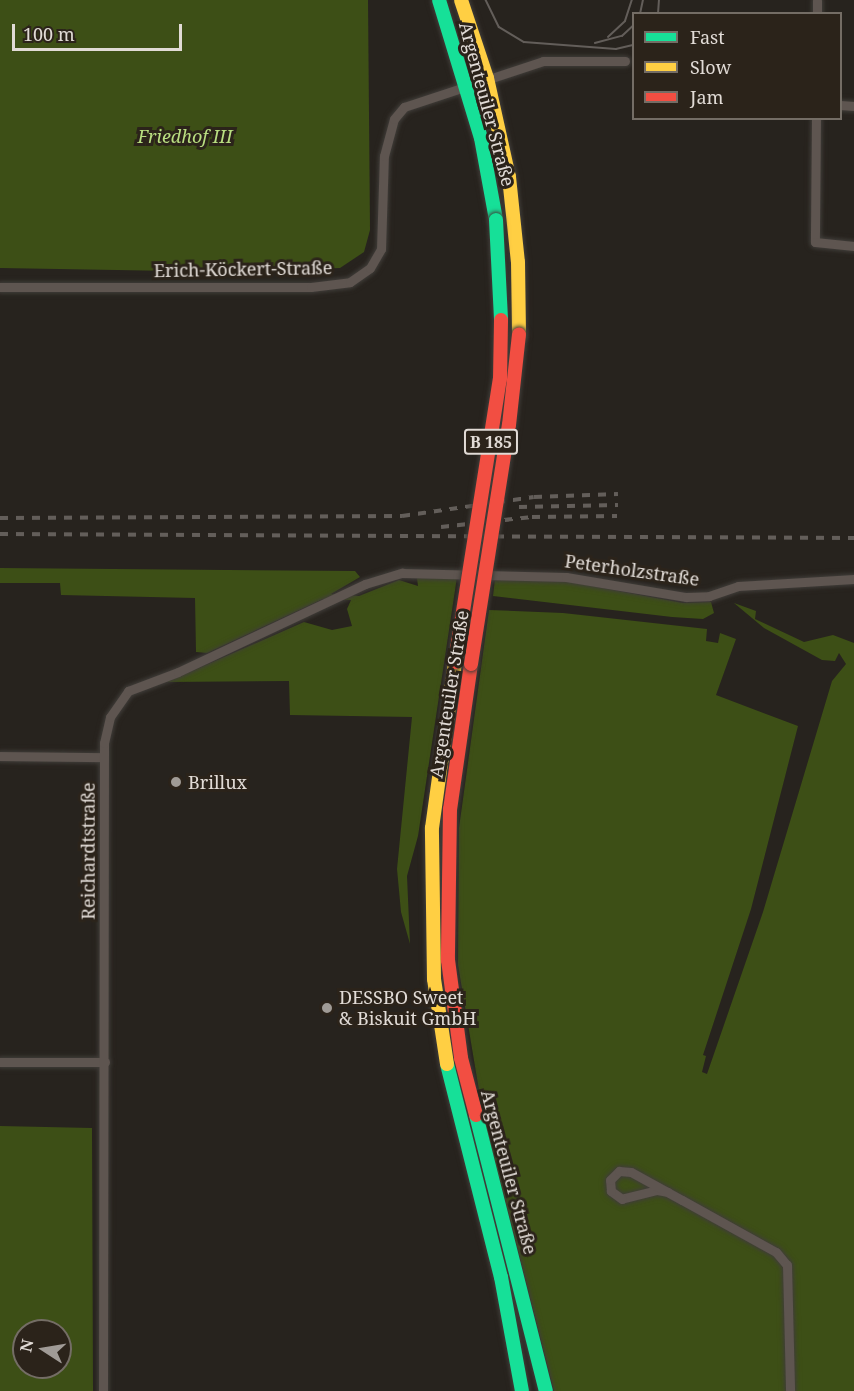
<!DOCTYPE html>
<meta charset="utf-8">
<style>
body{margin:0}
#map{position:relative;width:854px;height:1391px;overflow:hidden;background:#27231e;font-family:"Noto Serif",serif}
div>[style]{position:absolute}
.green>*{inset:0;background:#3d4f16}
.roads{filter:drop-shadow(0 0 2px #403d39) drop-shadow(0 0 2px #403d39)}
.street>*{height:9px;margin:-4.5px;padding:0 4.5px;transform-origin:4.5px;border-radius:4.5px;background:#5e5550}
.fast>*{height:14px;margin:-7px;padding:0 7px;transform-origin:7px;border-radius:7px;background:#16e098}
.slow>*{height:14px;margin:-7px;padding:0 7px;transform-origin:7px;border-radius:7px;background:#ffcf43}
.jam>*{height:14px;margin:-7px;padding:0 7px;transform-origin:7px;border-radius:7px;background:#f24e42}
.tram>*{height:1.5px;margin:-0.75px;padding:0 0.75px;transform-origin:0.75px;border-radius:0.75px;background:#635e5a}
.rail>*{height:4px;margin-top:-2px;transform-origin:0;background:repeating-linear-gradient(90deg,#635e5a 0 8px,transparent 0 16px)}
.bridges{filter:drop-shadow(0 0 2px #403d39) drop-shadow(0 0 2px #403d39)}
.fast-bridge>*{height:14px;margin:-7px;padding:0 7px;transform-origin:7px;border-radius:7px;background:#16e098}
.jam-bridge>*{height:14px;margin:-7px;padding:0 7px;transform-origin:7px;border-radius:7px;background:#f24e42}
.dots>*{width:16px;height:16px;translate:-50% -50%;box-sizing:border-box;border:3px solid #2b231a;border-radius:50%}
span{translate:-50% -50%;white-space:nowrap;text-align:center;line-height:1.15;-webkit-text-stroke:6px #2b231a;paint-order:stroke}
.shield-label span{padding:2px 4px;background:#2b231a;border:2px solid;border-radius:4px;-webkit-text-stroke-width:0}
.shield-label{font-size:16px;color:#e1dbd6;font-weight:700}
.street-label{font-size:18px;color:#e1dbd6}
.park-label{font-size:18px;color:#b9de81;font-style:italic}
.poi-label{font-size:18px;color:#e1dbd6}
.left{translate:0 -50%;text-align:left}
.legend{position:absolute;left:632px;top:12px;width:210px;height:108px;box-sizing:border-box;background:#2b231a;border:2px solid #746d65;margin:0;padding:8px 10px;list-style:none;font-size:18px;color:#e1dbd6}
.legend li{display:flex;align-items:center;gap:12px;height:30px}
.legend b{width:30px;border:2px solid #746d65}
.north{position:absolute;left:12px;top:1319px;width:60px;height:60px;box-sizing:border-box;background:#2b231a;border:2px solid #746d65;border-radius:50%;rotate:282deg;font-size:16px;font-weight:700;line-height:24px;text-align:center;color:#e1dbd6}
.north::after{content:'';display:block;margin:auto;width:21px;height:27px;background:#a09b96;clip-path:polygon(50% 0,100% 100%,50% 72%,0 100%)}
.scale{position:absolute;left:12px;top:24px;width:170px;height:27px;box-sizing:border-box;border:3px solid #e1dbd6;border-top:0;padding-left:8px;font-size:18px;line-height:21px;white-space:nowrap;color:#e1dbd6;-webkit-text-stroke:4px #2b231a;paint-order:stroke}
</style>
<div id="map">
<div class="green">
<i style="clip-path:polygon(0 0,368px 0,370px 230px,364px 252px,340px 268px,232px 272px,0 268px)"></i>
<i style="clip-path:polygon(0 568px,355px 571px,360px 577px,331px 594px,359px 596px,399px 580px,418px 586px,417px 578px,457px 577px,418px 836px,407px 876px,410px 944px,401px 912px,397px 869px,412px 717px,290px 715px,289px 681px,167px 682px,304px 622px,332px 630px,352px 626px,347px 609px,351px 600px,323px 599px,207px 653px,196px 652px,195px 598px,61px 595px,60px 583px,0 583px)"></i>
<i style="clip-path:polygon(495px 579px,570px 582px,683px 603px,711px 602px,714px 613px,703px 619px,672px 617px,493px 596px)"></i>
<i style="clip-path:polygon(734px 603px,756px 611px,755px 619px,804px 642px,833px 635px,854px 643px,854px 1391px,554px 1391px,483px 1114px,458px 965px,459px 828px,489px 610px,563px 613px,707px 629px,706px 641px,718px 643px,720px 633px,736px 639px,716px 695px,798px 726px,751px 909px,703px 1055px,706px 1056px,702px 1072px,707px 1074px,763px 912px,832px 681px,846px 664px,839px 653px,835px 661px,822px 660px,764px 628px)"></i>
<i style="clip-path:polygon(evenodd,0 1126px,92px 1128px,93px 1391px,0 1391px,0 1126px,24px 1331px,60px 1331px,60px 1367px,24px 1367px,24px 1331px)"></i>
</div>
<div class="roads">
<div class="street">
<i style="left:817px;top:14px;width:14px;rotate:-90deg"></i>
<i style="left:840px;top:105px;width:14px;rotate:4deg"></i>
<i style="left:816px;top:118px;width:124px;rotate:90.5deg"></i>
<i style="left:815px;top:242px;width:39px;rotate:6deg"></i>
<i style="left:0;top:287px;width:311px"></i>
<i style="left:311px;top:287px;width:39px;rotate:-7deg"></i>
<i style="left:350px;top:282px;width:24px;rotate:-35deg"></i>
<i style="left:370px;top:268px;width:22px;rotate:-60deg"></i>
<i style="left:381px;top:249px;width:93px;rotate:-88.2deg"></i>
<i style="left:384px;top:156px;width:38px;rotate:-75deg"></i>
<i style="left:394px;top:119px;width:16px;rotate:-50deg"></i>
<i style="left:404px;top:107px;width:146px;rotate:-18.3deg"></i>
<i style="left:543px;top:61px;width:82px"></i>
<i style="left:0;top:756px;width:104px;rotate:0.6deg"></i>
<i style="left:0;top:1062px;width:105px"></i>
<i style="left:668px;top:1192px;width:11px;rotate:-170deg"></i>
<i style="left:657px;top:1190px;width:36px;rotate:166deg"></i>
<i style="left:622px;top:1199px;width:14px;rotate:-144deg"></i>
<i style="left:611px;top:1191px;width:11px;rotate:-95deg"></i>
<i style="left:610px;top:1180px;width:13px;rotate:-45deg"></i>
<i style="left:619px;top:1171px;width:12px;rotate:5deg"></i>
<i style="left:631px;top:1172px;width:58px;rotate:28.8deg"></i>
<i style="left:682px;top:1200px;width:107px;rotate:29deg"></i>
<i style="left:776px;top:1252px;width:17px;rotate:50deg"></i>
<i style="left:787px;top:1265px;width:126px;rotate:88.6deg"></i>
<i style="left:103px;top:1391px;width:648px;rotate:-89.91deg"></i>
<i style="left:104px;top:743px;width:27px;rotate:-77deg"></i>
<i style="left:110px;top:717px;width:32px;rotate:-55deg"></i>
<i style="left:128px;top:691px;width:53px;rotate:-20.8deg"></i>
<i style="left:178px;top:672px;width:207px;rotate:-25.2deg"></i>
<i style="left:365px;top:584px;width:39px;rotate:-17deg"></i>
<i style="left:402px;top:573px;width:164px;rotate:1.4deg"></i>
<i style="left:566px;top:577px;width:122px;rotate:9.5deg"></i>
<i style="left:686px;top:597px;width:23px;rotate:-2deg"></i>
<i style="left:709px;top:596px;width:31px;rotate:-19deg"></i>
<i style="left:738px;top:586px;width:116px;rotate:-3.5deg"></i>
</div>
<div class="fast">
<i style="left:439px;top:0;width:144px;rotate:73.1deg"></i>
<i style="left:481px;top:138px;width:83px;rotate:79.6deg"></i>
<i style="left:447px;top:1064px;width:220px;rotate:75.8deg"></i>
<i style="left:501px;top:1277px;width:116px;rotate:79.6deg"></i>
<i style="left:476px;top:1115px;width:285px;rotate:75.8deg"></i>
</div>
<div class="slow">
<i style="left:461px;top:0;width:82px;rotate:71.6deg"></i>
<i style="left:487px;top:78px;width:101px;rotate:77.5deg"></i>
<i style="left:509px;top:177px;width:85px;rotate:84deg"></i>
<i style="left:518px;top:262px;width:73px;rotate:89.2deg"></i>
<i style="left:447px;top:1064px;width:86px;rotate:-98.7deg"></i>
<i style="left:434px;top:979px;width:151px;rotate:-90.8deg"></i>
<i style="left:432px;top:828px;width:168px;rotate:-82.1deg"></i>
</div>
<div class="jam">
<i style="left:471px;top:664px;width:147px;rotate:98.2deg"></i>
<i style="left:450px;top:809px;width:151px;rotate:90.8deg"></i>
<i style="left:448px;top:960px;width:99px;rotate:82.4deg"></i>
<i style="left:461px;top:1058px;width:59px;rotate:75.3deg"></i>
</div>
</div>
<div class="tram">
<i style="left:486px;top:0;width:30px;rotate:64deg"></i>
<i style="left:499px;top:27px;width:29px;rotate:31deg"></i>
<i style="left:524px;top:42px;width:92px;rotate:4.4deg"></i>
<i style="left:616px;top:49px;width:18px;rotate:-13deg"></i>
<i style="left:640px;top:14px;width:14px;rotate:-78deg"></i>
<i style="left:658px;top:14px;width:14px;rotate:-86deg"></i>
<i style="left:608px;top:37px;width:23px;rotate:-43deg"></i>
<i style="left:625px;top:21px;width:22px;rotate:-72deg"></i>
<i style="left:595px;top:43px;width:28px;rotate:-15deg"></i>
<i style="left:622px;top:36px;width:16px;rotate:-43deg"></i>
</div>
<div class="rail">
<i style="left:519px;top:507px;width:99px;rotate:-1.2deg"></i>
<i style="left:0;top:518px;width:402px;rotate:-0.3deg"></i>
<i style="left:402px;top:516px;width:133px;rotate:-8.2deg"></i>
<i style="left:534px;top:497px;width:84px;rotate:-2deg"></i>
<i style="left:441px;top:527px;width:92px;rotate:-6.3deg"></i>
<i style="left:532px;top:517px;width:85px;rotate:-0.7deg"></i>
<i style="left:0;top:534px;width:854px;rotate:0.27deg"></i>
</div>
<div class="bridges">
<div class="fast-bridge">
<i style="left:496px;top:220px;width:100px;rotate:87.1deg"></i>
</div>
<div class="jam-bridge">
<i style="left:455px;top:662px;width:287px;rotate:-81deg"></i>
<i style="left:500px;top:379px;width:59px;rotate:-89deg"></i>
<i style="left:471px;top:664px;width:242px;rotate:-81deg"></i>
<i style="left:509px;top:425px;width:91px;rotate:-83.7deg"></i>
</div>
</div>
<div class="dots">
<i style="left:176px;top:782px;background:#a09b96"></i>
<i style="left:327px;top:1008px;background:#a09b96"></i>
</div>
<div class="shield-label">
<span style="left:491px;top:442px">B 185</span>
</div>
<div class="street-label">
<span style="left:487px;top:104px;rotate:75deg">Argenteuiler Straße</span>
<span style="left:243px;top:269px;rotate:-1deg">Erich-Köckert-Straße</span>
<span style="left:632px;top:570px;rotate:8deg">Peterholzstraße</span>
<span style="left:449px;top:694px;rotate:-81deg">Argenteuiler Straße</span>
<span style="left:88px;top:851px;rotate:-90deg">Reichardtstraße</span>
<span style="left:509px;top:1172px;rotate:75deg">Argenteuiler Straße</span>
</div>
<div class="park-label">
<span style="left:185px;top:136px">Friedhof III</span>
</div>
<div class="poi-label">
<span class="left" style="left:188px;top:782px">Brillux</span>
<span class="left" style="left:339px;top:1008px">DESSBO Sweet<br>&amp; Biskuit GmbH</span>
</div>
<ul class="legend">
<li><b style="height:8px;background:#16e098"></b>Fast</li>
<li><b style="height:8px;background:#ffcf43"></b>Slow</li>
<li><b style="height:8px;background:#f24e42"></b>Jam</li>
</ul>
<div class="north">N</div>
<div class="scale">100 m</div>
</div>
